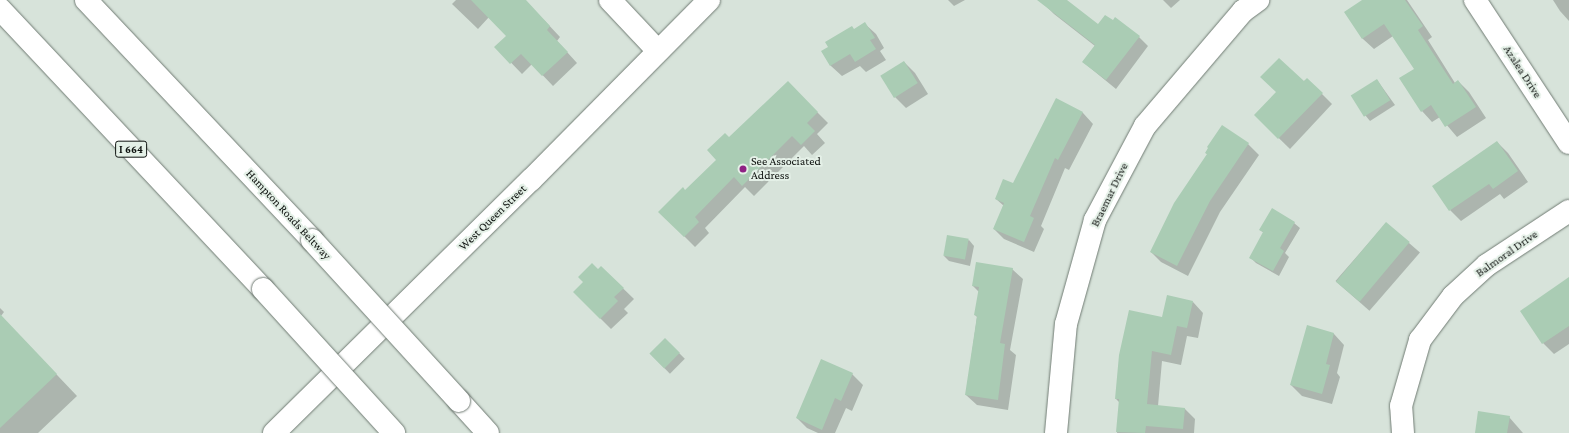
<!DOCTYPE html>
<style>
body{margin:0}
#map{position:relative;width:1569px;height:433px;overflow:hidden;background:#d7e3da;font-family:"Crimson Pro",serif}
div>[style]{position:absolute}
.shadow>*{inset:0;background:#0003;transform-origin:0 0}
.building>*{inset:0;background:#aaccb4;transform-origin:0 0}
.roads{filter:drop-shadow(0 0 1px #707b73) drop-shadow(0 0 1px #707b73)}
.street>*{height:22px;margin:-11px;padding:0 11px;transform-origin:11px;border-radius:11px;background:#fff}
.secondary>*{height:22px;margin:-11px;padding:0 11px;transform-origin:11px;border-radius:11px;background:#fff}
.highway>*{height:22px;margin:-11px;padding:0 11px;transform-origin:11px;border-radius:11px;background:#fff}
.bridges{filter:drop-shadow(0 0 1px #707b73) drop-shadow(0 0 1px #707b73)}
.highway-bridge>*{height:22px;margin:-11px;padding:0 11px;transform-origin:11px;border-radius:11px;background:#fff}
.dots>*{width:11px;height:11px;translate:-50% -50%;box-sizing:border-box;border:2px solid #e4f0e7;border-radius:50%}
span{translate:-50% -50%;white-space:nowrap;text-align:center;line-height:1.15;-webkit-text-stroke:4px #e4f0e7;paint-order:stroke}
.shield-label span{padding:1px 3px;background:#e4f0e7;border:1px solid;border-radius:3px;-webkit-text-stroke-width:0}
.shield-label{font-size:11px;color:#0e120f;font-weight:700}
.street-label{font-size:12px;color:#0e120f}
.poi-label{font-size:12px;color:#0e120f}
.left{translate:0 -50%;text-align:left}
</style>
<div id="map">
<div class="shadow">
<i style="clip-path:polygon(456px 0,518px 0,545px 21px,560px 37px,557px 41px,577px 63px,553px 86px,532px 64px,522px 74px,496px 47px,508px 36px,489px 17px,478px 29px,452px 4px)"></i>
<i style="clip-path:polygon(948px 0,965px 0,954px 6px)"></i>
<i style="clip-path:polygon(1049px 0,1065px 0,1098px 26px,1139px 37px,1148px 46px,1116px 89px,1083px 62px,1095px 46px,1054px 14px,1045px 5px)"></i>
<i style="clip-path:polygon(1163px 0,1180px 0,1171px 8px)"></i>
<i style="clip-path:polygon(1364px 0,1407px 0,1432px 37px,1428px 40px,1455px 83px,1458px 81px,1469px 92px,1486px 118px,1457px 137px,1440px 117px,1432px 122px,1422px 111px,1415px 69px,1393px 36px,1374px 49px,1363px 39px,1345px 12px)"></i>
<i style="clip-path:polygon(1553px 0,1569px 0,1569px 21px,1560px 11px)"></i>
<i style="clip-path:polygon(865px 24px,876px 34px,884px 48px,880px 51px,886px 60px,866px 72px,860px 66px,842px 76px,831px 66px,823px 52px)"></i>
<i style="clip-path:polygon(904px 62px,915px 73px,928px 94px,906px 108px,895px 97px)"></i>
<i style="clip-path:polygon(1307px 79px,1332px 104px,1290px 149px,1255px 115px)"></i>
<i style="clip-path:polygon(1377px 80px,1395px 105px,1370px 121px,1365px 115px)"></i>
<i style="clip-path:polygon(798px 93px,828px 123px,817px 134px,825px 143px,812px 155px,804px 146px,754px 196px,745px 187px,705px 228px,709px 233px,695px 247px,660px 212px,685px 191px,718px 160px,729px 139px)"></i>
<i style="clip-path:polygon(1056px 100px,1083px 113px,1093px 124px,1069px 170px,1065px 168px,1041px 226px,1044px 229px,1034px 252px,1004px 239px,994px 229px,1004px 206px,996px 199px,1014px 184px)"></i>
<i style="clip-path:polygon(1497px 142px,1508px 153px,1528px 182px,1504px 199px,1500px 194px,1461px 221px,1450px 210px)"></i>
<i style="clip-path:polygon(1248px 144px,1259px 155px,1220px 212px,1188px 276px,1161px 262px,1151px 252px,1208px 155px,1206px 153px)"></i>
<i style="clip-path:polygon(1294px 223px,1300px 228px,1285px 253px,1289px 257px,1279px 276px,1256px 263px,1251px 258px,1264px 233px,1260px 230px)"></i>
<i style="left:1386px;top:223px;width:45px;height:77px;rotate:41deg"></i>
<i style="clip-path:polygon(969px 240px,974px 246px,970px 266px,949px 261px,944px 256px)"></i>
<i style="clip-path:polygon(601px 267px,634px 299px,624px 309px,628px 313px,611px 329px,574px 292px)"></i>
<i style="clip-path:polygon(1012px 269px,1023px 279px,1010px 350px,1016px 355px,1008px 410px,977px 405px,966px 395px,977px 317px,975px 315px,979px 292px,973px 286px)"></i>
<i style="clip-path:polygon(1569px 279px,1569px 344px,1554px 354px,1543px 343px,1522px 311px)"></i>
<i style="clip-path:polygon(1193px 302px,1203px 313px,1198px 338px,1187px 336px,1181px 365px,1162px 361px,1158px 406px,1185px 409px,1195px 419px,1194px 433px,1117px 433px,1120px 403px,1116px 399px,1162px 318px)"></i>
<i style="clip-path:polygon(0 308px,4px 312px,1px 316px,77px 396px,38px 433px,0 433px)"></i>
<i style="clip-path:polygon(1308px 327px,1334px 334px,1344px 345px,1337px 373px,1340px 377px,1332px 404px,1302px 396px,1291px 385px)"></i>
<i style="left:665px;top:339px;width:28px;height:21px;rotate:45deg"></i>
<i style="clip-path:polygon(852px 374px,863px 385px,852px 411px,846px 408px,835px 433px,818px 433px,807px 428px,797px 418px)"></i>
<i style="clip-path:polygon(1509px 417px,1523px 433px,1476px 433px)"></i>
</div>
<div class="building">
<i style="clip-path:polygon(471px 0,526px 0,550px 26px,547px 30px,568px 52px,542px 76px,521px 54px,510px 64px,494px 47px,506px 36px)"></i>
<i style="clip-path:polygon(1037px 0,1067px 0,1098px 24px,1105px 15px,1113px 20px,1115px 17px,1140px 36px,1106px 80px,1082px 62px,1095px 45px)"></i>
<i style="clip-path:polygon(1362px 0,1405px 0,1423px 26px,1418px 30px,1453px 84px,1458px 80px,1476px 107px,1445px 127px,1431px 105px,1421px 112px,1399px 78px,1414px 69px,1384px 24px,1362px 39px,1344px 12px)"></i>
<i style="clip-path:polygon(865px 22px,875px 38px,870px 40px,876px 49px,855px 62px,850px 54px,830px 66px,821px 51px,828px 47px,825px 42px,852px 26px,854px 29px)"></i>
<i style="clip-path:polygon(1279px 58px,1304px 81px,1307px 78px,1323px 93px,1278px 139px,1254px 115px,1276px 92px,1260px 77px)"></i>
<i style="left:904px;top:61px;width:26px;height:28px;rotate:58deg"></i>
<i style="left:1377px;top:79px;width:25px;height:31px;rotate:58deg"></i>
<i style="clip-path:polygon(788px 81px,818px 112px,807px 123px,815px 131px,801px 145px,792px 136px,742px 186px,734px 177px,695px 217px,699px 222px,684px 237px,658px 212px,683px 187px,685px 190px,716px 160px,707px 150px,725px 133px,729px 137px)"></i>
<i style="clip-path:polygon(1056px 98px,1083px 112px,1058px 160px,1055px 158px,1030px 216px,1034px 218px,1024px 242px,993px 229px,1004px 203px,995px 199px,1003px 179px,1013px 183px)"></i>
<i style="clip-path:polygon(1222px 125px,1249px 143px,1210px 201px,1177px 266px,1150px 252px,1174px 203px,1207px 154px,1205px 153px,1208px 148px,1207px 147px)"></i>
<i style="clip-path:polygon(1497px 141px,1518px 171px,1493px 189px,1489px 184px,1449px 211px,1432px 186px)"></i>
<i style="clip-path:polygon(1272px 208px,1295px 222px,1280px 248px,1284px 251px,1273px 271px,1249px 258px,1263px 232px,1259px 230px)"></i>
<i style="left:1386px;top:222px;width:31px;height:78px;rotate:40deg"></i>
<i style="left:947px;top:235px;width:22px;height:21px;rotate:10deg"></i>
<i style="clip-path:polygon(976px 262px,1013px 268px,1000px 343px,1005px 344px,998px 400px,965px 395px,977px 316px,974px 315px,979px 287px,972px 286px)"></i>
<i style="clip-path:polygon(592px 263px,598px 269px,601px 266px,624px 288px,614px 297px,618px 301px,600px 319px,573px 292px,583px 282px,578px 277px)"></i>
<i style="clip-path:polygon(1569px 277px,1569px 326px,1542px 344px,1520px 311px)"></i>
<i style="clip-path:polygon(1167px 295px,1193px 301px,1187px 328px,1177px 326px,1171px 355px,1152px 351px,1147px 404px,1185px 408px,1183px 429px,1146px 426px,1145px 433px,1116px 432px,1119px 399px,1115px 399px,1119px 355px,1129px 310px,1162px 317px)"></i>
<i style="clip-path:polygon(0 314px,57px 374px,0 428px)"></i>
<i style="clip-path:polygon(1307px 325px,1334px 333px,1326px 364px,1330px 365px,1322px 394px,1290px 385px)"></i>
<i style="left:665px;top:338px;width:21px;height:22px;rotate:45deg"></i>
<i style="clip-path:polygon(821px 359px,853px 373px,841px 401px,835px 398px,822px 430px,796px 418px)"></i>
<i style="clip-path:polygon(1478px 411px,1510px 416px,1507px 433px,1475px 433px)"></i>
</div>
<div class="roads">
<div class="street">
<i style="left:610px;top:0;width:70px;rotate:46.7deg"></i>
<i style="left:1475px;top:0;width:171px;rotate:56.7deg"></i>
<i style="left:1056px;top:433px;width:109px;rotate:-84.8deg"></i>
<i style="left:1066px;top:324px;width:108px;rotate:-74.4deg"></i>
<i style="left:1095px;top:220px;width:106px;rotate:-62deg"></i>
<i style="left:1145px;top:126px;width:151px;rotate:-49.6deg"></i>
<i style="left:1243px;top:11px;width:19px;rotate:-36deg"></i>
<i style="left:1403px;top:433px;width:27px;rotate:-94deg"></i>
<i style="left:1401px;top:406px;width:69px;rotate:-73.9deg"></i>
<i style="left:1420px;top:340px;width:55px;rotate:-53.1deg"></i>
<i style="left:1453px;top:296px;width:46px;rotate:-42.4deg"></i>
<i style="left:1487px;top:265px;width:98px;rotate:-33.4deg"></i>
</div>
<div class="secondary">
<i style="left:274px;top:433px;width:361px;rotate:-44.6deg"></i>
<i style="left:531px;top:180px;width:253px;rotate:-45.3deg"></i>
</div>
<div class="highway">
<i style="left:86px;top:0;width:330px;rotate:46.7deg"></i>
<i style="left:0;top:9px;width:384px;rotate:46.8deg"></i>
<i style="left:459px;top:401px;width:43px;rotate:47.8deg"></i>
</div>
</div>
<div class="bridges">
<div class="highway-bridge">
<i style="left:312px;top:240px;width:218px;rotate:47.6deg"></i>
<i style="left:263px;top:289px;width:195px;rotate:47.7deg"></i>
</div>
</div>
<div class="dots">
<i style="left:743px;top:169px;background:#8f2284"></i>
</div>
<div class="shield-label">
<span style="left:131px;top:149px">I 664</span>
</div>
<div class="street-label">
<span style="left:1522px;top:72px;rotate:57deg">Azalea Drive</span>
<span style="left:1110px;top:195px;rotate:-64deg">Braemar Drive</span>
<span style="left:288px;top:215px;rotate:47deg">Hampton Roads Beltway</span>
<span style="left:493px;top:218px;rotate:-44deg">West Queen Street</span>
<span style="left:1507px;top:254px;rotate:-35deg">Balmoral Drive</span>
</div>
<div class="poi-label">
<span class="left" style="left:751px;top:169px">See Associated<br>Address</span>
</div>
</div>
